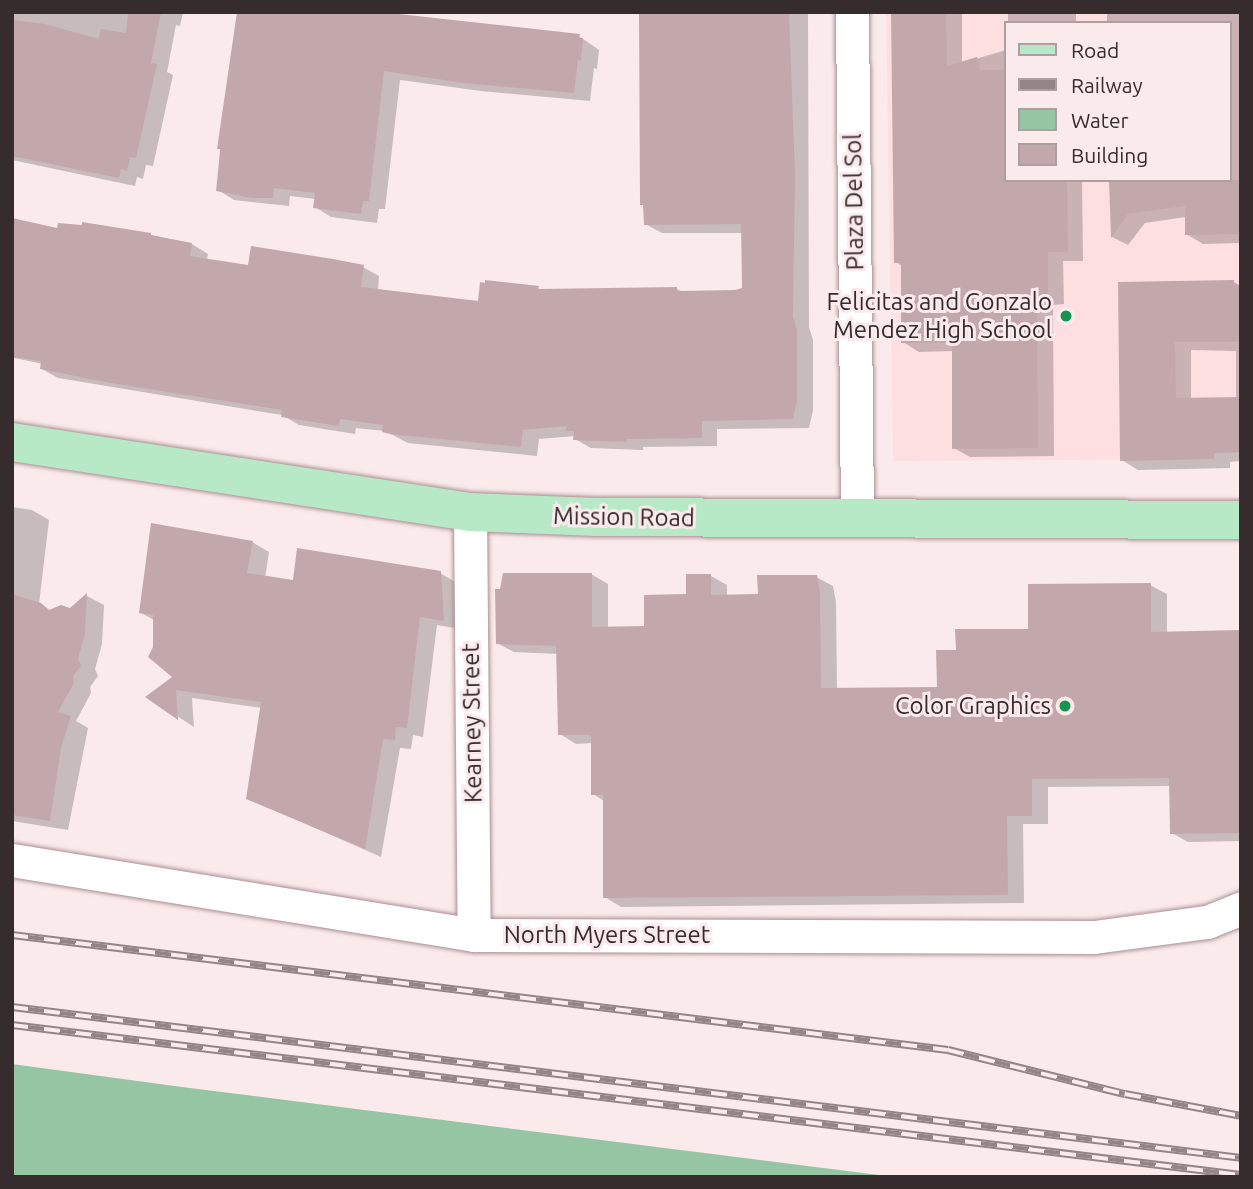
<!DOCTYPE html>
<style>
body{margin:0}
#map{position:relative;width:1253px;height:1189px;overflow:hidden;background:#fbeaec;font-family:Ubuntu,sans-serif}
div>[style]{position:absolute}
.built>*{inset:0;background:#fddfe2}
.water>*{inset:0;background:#95c5a3}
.shadow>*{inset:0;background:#0003;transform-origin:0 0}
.building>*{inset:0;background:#c3a8ab}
.roads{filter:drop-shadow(0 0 2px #a98f92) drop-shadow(0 0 2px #a98f92)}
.minor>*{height:33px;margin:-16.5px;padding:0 16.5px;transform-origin:16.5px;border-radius:16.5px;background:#fff}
.major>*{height:38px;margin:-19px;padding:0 19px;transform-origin:19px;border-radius:19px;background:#b8e9c7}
.rail>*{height:8px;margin-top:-4px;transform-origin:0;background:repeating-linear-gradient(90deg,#fbeaec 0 16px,#938587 0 32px);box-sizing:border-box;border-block:2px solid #938587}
.dots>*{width:19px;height:19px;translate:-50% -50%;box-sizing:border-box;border:4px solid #fbeaec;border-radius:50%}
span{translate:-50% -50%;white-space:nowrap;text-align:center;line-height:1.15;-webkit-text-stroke:6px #fbeaec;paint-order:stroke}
.street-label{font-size:24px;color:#372c2d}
.poi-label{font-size:24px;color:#372c2d}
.right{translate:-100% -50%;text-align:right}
.frame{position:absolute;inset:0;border:14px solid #372c2d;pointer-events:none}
.legend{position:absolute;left:1004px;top:21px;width:228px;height:161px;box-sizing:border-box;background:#fbeaec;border:2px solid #ad9ea0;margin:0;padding:9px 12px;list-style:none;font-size:21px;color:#372c2d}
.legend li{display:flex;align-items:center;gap:14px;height:35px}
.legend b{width:35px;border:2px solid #ad9ea0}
</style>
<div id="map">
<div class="built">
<i style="clip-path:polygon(evenodd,886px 12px,1241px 12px,1241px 452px,1215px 453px,1214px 459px,893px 461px,886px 12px,1006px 23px,1230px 23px,1230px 180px,1006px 180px,1006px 23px)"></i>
</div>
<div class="water">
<i style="clip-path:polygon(12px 1064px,182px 1087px,895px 1177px,12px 1177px)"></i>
</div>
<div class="shadow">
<i style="clip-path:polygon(13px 12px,183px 12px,180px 26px,176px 25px,167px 72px,173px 75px,153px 166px,146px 165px,143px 179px,137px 177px,135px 186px,12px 160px)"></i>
<i style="clip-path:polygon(238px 12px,579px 36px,599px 50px,597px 69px,594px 68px,590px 101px,481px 91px,400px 80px,385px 209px,379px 209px,377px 223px,331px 217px,315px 207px,316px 199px,290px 196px,289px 206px,234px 200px,218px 190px)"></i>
<i style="clip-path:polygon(639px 12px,808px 12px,809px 327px,813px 340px,813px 410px,809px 428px,717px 429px,717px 446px,643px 447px,643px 450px,591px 448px,575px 439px,575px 436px,539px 439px,537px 456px,408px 443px,385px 431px,356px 428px,355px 434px,299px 425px,282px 415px,58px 378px,42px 369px,43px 364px,14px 358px,12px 364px,12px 220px,59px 230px,150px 235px,192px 244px,208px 254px,207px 260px,250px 267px,363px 267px,379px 276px,378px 291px,480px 303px,538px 288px,544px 291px,677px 289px,683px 292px,736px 292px,743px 289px,743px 233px,662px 233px,645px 224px,642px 43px)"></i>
<i style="clip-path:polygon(893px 12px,962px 12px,962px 63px,1006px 50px,1006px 130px,990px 130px,991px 169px,1006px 169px,1006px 180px,1082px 180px,1083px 261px,1063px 261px,1064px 304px,1053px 305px,1054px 456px,970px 457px,954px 448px,954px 351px,919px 352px,903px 342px,902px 266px,896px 262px)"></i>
<i style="left:1008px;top:12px;width:68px;height:11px"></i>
<i style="clip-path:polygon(1107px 12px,1241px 12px,1241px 243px,1203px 244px,1186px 234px,1186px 217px,1145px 223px,1128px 245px,1112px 237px,1111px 180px,1230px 180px,1230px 23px,1107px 23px)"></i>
<i style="clip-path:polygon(evenodd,1234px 282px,1241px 286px,1241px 461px,1230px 462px,1230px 468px,1138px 470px,1122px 460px,1119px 284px,1234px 282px,1191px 350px,1236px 351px,1236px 399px,1191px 400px,1191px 350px)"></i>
<i style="clip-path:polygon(12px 507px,32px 510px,49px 520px,39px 604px,51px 611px,70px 610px,87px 596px,104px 605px,102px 644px,95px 669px,98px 676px,90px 687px,91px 693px,76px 721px,88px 728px,68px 830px,12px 821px)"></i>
<i style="clip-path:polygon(252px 542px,269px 552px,265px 578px,294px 582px,440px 573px,457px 583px,460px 629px,437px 625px,423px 737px,413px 735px,411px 749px,400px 748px,381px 857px,248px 798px,262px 708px,192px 698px,194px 727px,148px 697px,175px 677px,155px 648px,154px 620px,141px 613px)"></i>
<i style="clip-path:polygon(591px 574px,608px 584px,608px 629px,646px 628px,711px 576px,727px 585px,727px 596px,759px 596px,816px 577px,833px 586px,836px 602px,837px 689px,938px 688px,957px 652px,1030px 630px,1150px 585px,1167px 594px,1167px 633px,1241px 632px,1241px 841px,1188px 842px,1172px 833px,1171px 786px,1048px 787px,1048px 824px,1023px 824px,1024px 903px,621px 907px,605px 897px,604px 801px,593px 794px,593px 743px,576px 744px,560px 734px,558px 654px,514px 652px,497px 643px)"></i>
</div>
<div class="building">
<i style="clip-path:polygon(128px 12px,161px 12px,151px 63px,157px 64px,136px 158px,130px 157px,127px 171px,121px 169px,119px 178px,12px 156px,12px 20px,45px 24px,99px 39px,101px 29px,126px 33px)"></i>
<i style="clip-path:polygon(237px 12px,381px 12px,580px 34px,579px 38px,583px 38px,581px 61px,578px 60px,574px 93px,463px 83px,384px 71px,369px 201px,363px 201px,361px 214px,313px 208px,315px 193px,274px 188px,273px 198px,251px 198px,216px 191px,219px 162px,220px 149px,217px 149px)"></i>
<i style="clip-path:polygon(789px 12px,795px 174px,793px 317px,797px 330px,797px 400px,793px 419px,702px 421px,702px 438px,627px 439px,627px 442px,573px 440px,574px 431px,566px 431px,566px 426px,523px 430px,521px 447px,390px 434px,382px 432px,383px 425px,340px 419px,339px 426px,281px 417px,282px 410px,105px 382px,40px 369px,41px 361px,12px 357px,12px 218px,57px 228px,58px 223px,82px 225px,82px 222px,151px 233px,151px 235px,192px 243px,190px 256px,248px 265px,251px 246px,333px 259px,364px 265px,361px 287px,478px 301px,480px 282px,485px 283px,485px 280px,539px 286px,538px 289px,677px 287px,677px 291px,735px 290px,742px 288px,741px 224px,644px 225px,643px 205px,640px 205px,639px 13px)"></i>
<i style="clip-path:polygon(891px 12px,946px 12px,947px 66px,977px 57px,980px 70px,1006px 70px,1006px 180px,1067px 180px,1068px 252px,1048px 252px,1048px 296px,1037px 296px,1038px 448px,952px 449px,952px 343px,901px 343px,901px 263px,894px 263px)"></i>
<i style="clip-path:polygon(1109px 180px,1241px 180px,1241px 234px,1185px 235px,1185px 206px,1128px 214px,1111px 238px)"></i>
<i style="clip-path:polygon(1234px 280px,1234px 285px,1241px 285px,1241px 342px,1175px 342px,1176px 398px,1241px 397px,1241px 452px,1214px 453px,1214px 459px,1120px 461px,1118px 282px)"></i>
<i style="clip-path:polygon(151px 523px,253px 541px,247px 573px,293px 580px,297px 548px,441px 571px,444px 621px,420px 617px,407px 728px,396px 727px,395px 740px,383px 739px,365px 849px,246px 799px,261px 702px,176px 690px,178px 720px,145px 697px,172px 677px,148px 657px,153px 647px,153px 615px,139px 613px)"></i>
<i style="clip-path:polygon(503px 573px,592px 573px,592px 627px,644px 626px,644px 595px,686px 594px,686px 574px,711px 574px,711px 595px,758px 594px,757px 575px,817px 575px,820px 592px,821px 688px,937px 687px,936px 650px,956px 650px,955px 629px,1028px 629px,1028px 584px,1151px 583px,1151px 632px,1241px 630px,1241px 833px,1170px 834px,1169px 778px,1032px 779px,1032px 816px,1007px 816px,1008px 895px,603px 898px,603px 795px,591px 795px,591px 735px,558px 735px,556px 646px,496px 644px,495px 589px,500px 589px)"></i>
<i style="clip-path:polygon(87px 593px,85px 634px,78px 658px,81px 666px,73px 676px,74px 683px,58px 712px,71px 716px,61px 748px,50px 821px,12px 815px,12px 594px,41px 603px,49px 610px,61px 605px,70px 608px)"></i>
</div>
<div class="roads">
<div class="minor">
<i style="left:852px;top:12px;width:506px;rotate:89.43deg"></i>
<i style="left:470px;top:512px;width:423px;rotate:89.5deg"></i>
<i style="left:12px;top:860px;width:468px;rotate:9.2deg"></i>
<i style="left:474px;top:935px;width:620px;rotate:0.18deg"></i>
<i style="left:1094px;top:937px;width:114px;rotate:-7.6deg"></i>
<i style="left:1207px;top:922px;width:37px;rotate:-22deg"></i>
</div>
<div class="major">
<i style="left:12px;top:442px;width:463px;rotate:8.7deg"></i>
<i style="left:470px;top:512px;width:126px;rotate:2.3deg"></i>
<i style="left:596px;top:517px;width:645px;rotate:0.27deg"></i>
</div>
</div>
<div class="rail">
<i style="left:12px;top:935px;width:943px;rotate:7deg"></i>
<i style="left:948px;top:1050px;width:182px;rotate:14deg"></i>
<i style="left:1125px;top:1094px;width:118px;rotate:10.7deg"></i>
<i style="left:12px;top:1007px;width:1238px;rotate:7deg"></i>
<i style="left:12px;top:1025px;width:1238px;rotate:6.96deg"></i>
</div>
<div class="dots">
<i style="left:1066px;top:316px;background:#169552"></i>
<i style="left:1065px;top:706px;background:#169552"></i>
</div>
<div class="street-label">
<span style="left:854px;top:202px;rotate:-91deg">Plaza Del Sol</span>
<span style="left:624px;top:517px;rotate:1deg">Mission Road</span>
<span style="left:472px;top:723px;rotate:-91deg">Kearney Street</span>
<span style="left:607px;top:935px">North Myers Street</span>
</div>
<div class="poi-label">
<span class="right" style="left:1052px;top:316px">Felicitas and Gonzalo<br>Mendez High School</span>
<span class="right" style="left:1051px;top:706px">Color Graphics</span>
</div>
<div class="frame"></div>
<ul class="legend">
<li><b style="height:9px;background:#b8e9c7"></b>Road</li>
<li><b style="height:9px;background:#938587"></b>Railway</li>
<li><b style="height:19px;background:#95c5a3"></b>Water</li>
<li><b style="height:19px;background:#c3a8ab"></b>Building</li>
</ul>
</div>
